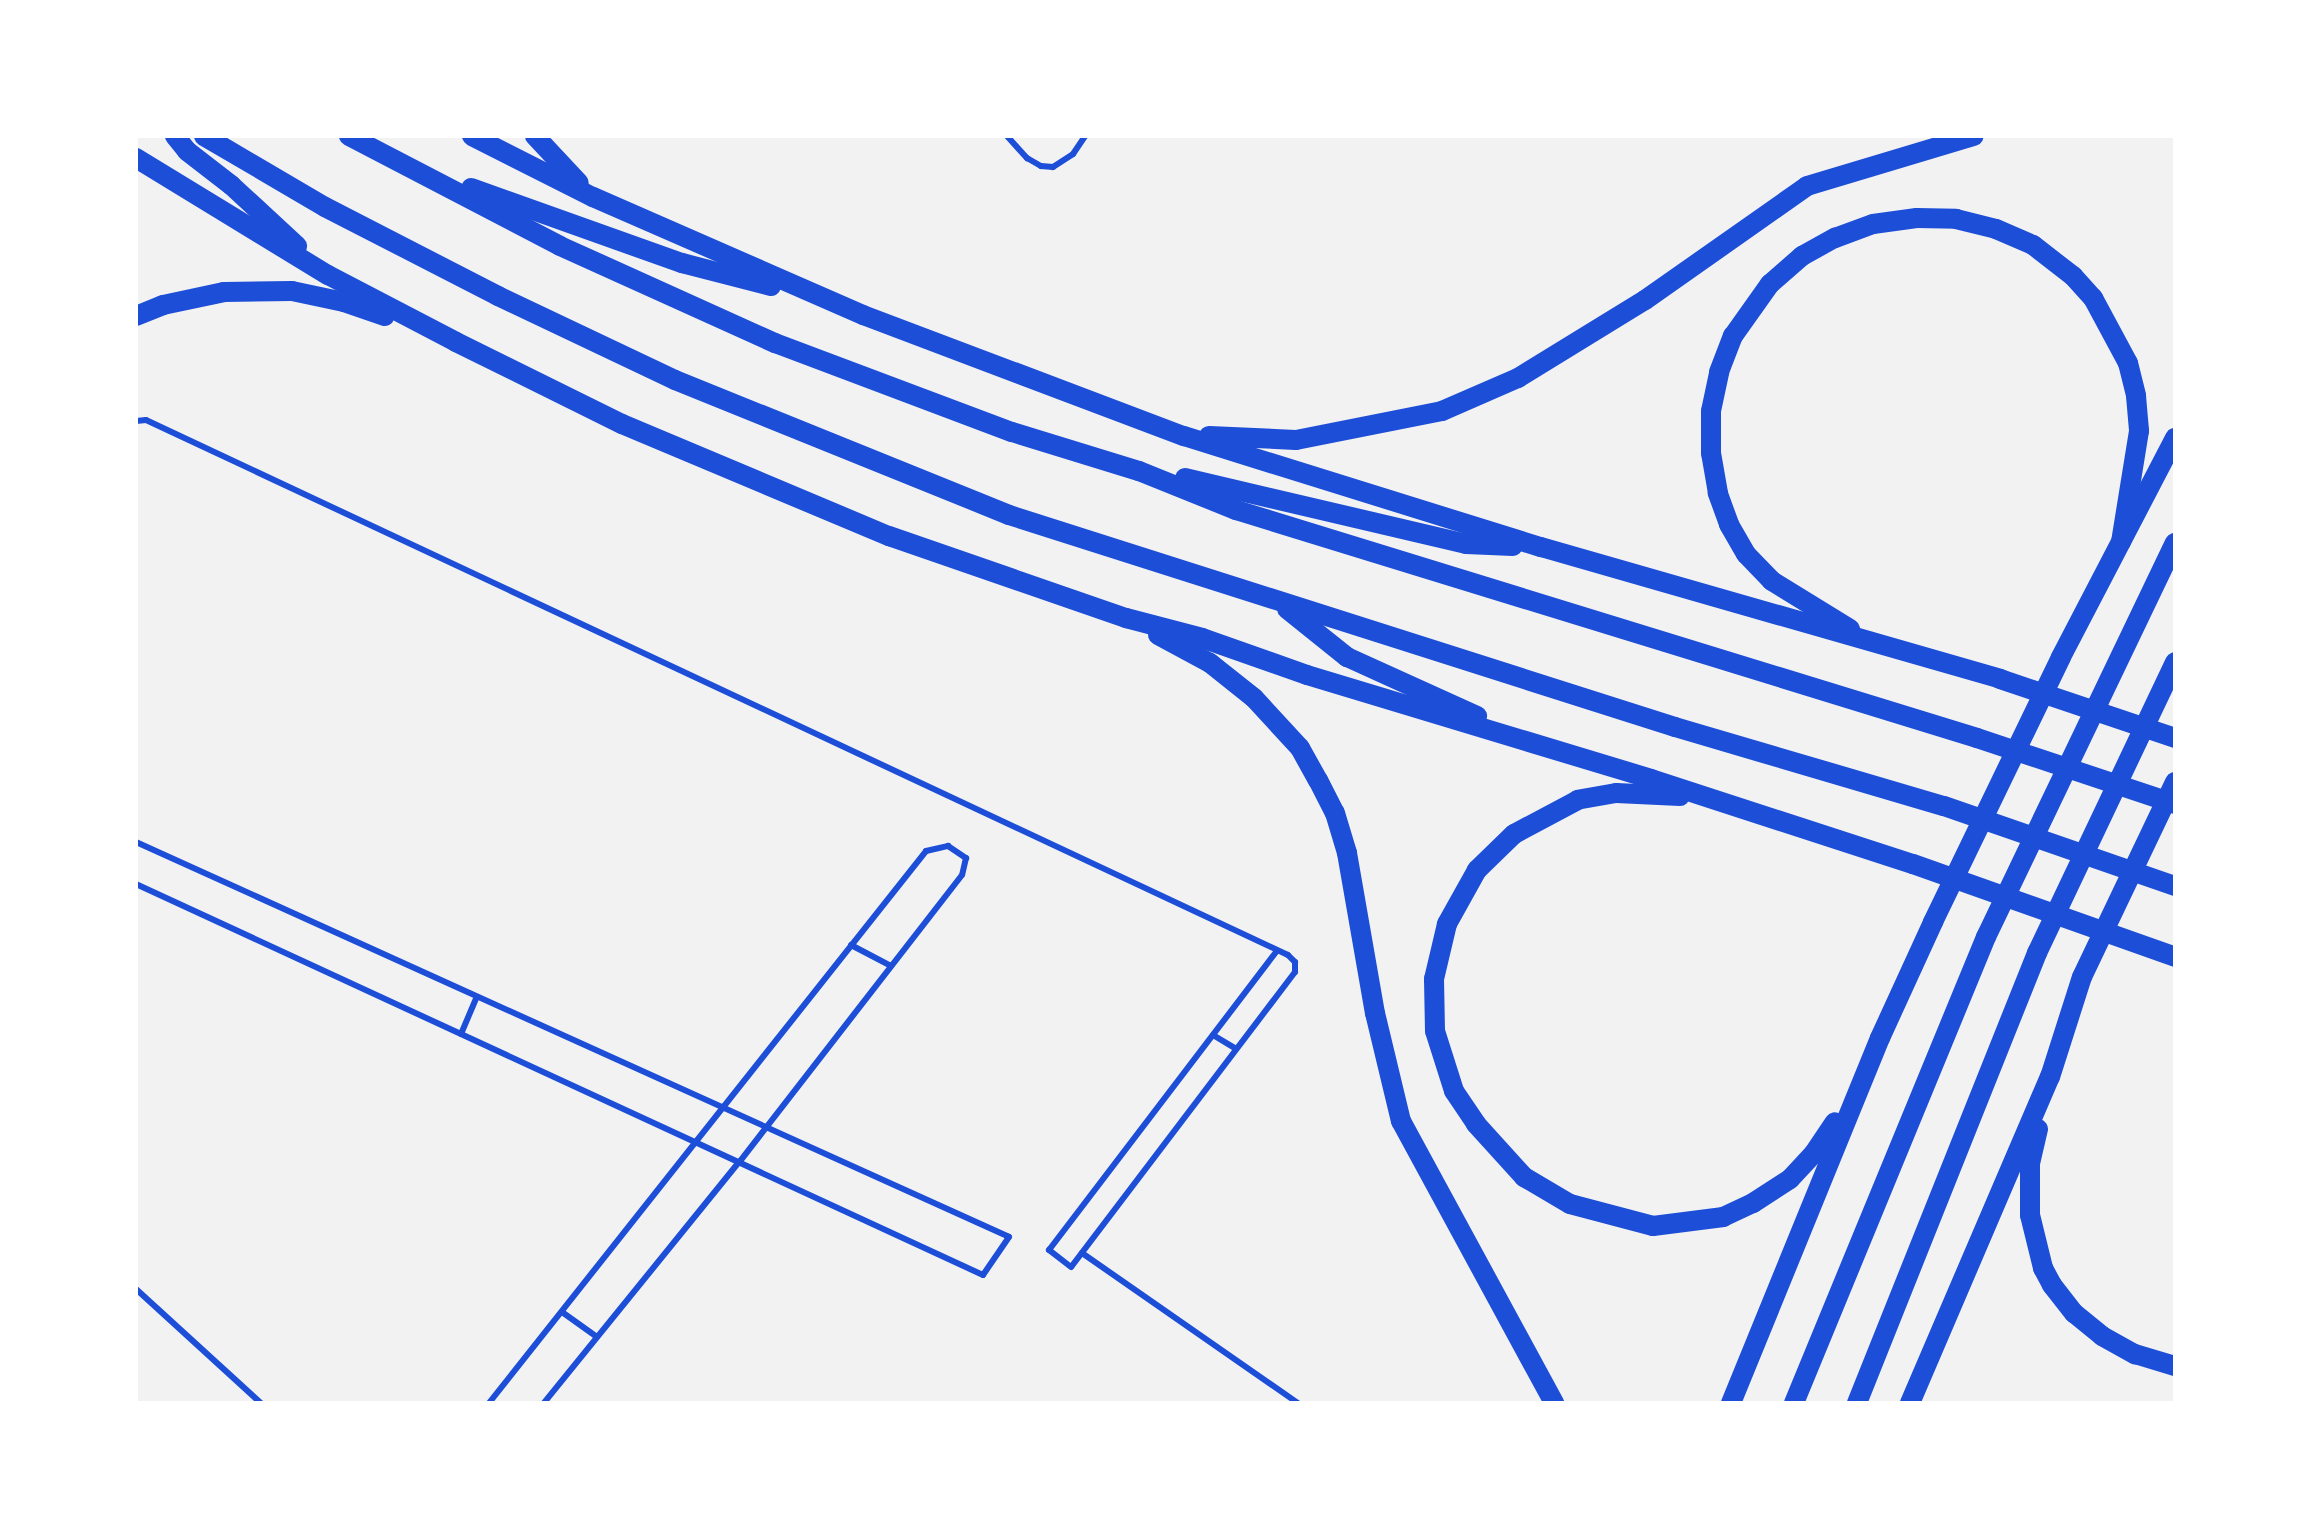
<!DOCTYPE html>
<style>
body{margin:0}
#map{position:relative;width:2311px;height:1539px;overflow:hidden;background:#f2f2f2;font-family:Arial,sans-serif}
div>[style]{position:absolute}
.service>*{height:6px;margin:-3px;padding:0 3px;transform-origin:3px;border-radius:3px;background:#1d4ed8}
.trunk>*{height:20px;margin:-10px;padding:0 10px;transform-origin:10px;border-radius:10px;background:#1d4ed8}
span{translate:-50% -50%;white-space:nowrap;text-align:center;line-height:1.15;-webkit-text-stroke:8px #fff;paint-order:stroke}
.frame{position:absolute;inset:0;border:138px solid #fff;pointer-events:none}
</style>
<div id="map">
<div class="service">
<i style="left:1007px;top:136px;width:30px;rotate:48deg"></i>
<i style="left:1027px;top:158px;width:16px;rotate:30deg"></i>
<i style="left:1041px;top:166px;width:12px;rotate:5deg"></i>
<i style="left:1053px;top:167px;width:24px;rotate:-33deg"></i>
<i style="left:1073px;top:154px;width:22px;rotate:-56deg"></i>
<i style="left:136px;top:421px;width:10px;rotate:-6deg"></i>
<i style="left:146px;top:420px;width:1261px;rotate:25.1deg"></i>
<i style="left:1288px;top:955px;width:10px;rotate:45deg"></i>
<i style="left:1295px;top:962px;width:10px;rotate:90deg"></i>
<i style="left:1295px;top:972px;width:370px;rotate:127.2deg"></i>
<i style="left:1071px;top:1267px;width:28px;rotate:-142deg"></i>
<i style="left:1049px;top:1250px;width:375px;rotate:-52.7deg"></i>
<i style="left:136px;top:842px;width:958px;rotate:24.34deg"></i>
<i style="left:1009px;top:1237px;width:46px;rotate:124.4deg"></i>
<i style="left:983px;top:1275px;width:933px;rotate:-155.22deg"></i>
<i style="left:851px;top:945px;width:45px;rotate:27.7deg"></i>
<i style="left:461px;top:1034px;width:38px;rotate:-67deg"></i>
<i style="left:1213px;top:1035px;width:27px;rotate:31deg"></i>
<i style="left:1082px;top:1253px;width:263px;rotate:34.8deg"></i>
<i style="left:136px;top:1289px;width:169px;rotate:42.4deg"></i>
<i style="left:562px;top:1312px;width:43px;rotate:35.5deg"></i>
<i style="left:489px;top:1403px;width:704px;rotate:-51.63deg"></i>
<i style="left:926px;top:851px;width:23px;rotate:-13deg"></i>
<i style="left:948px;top:846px;width:22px;rotate:34deg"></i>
<i style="left:966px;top:858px;width:17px;rotate:103deg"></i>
<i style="left:962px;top:875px;width:363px;rotate:127.8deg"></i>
<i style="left:739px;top:1162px;width:310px;rotate:129deg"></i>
</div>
<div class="trunk">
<i style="left:175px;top:136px;width:19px;rotate:51deg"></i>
<i style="left:187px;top:151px;width:56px;rotate:37.7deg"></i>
<i style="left:231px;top:185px;width:90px;rotate:42.7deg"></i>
<i style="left:204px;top:136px;width:140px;rotate:30.4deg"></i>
<i style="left:325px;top:207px;width:195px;rotate:27.2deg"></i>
<i style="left:498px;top:296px;width:196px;rotate:25.4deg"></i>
<i style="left:675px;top:380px;width:360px;rotate:22deg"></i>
<i style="left:1009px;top:515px;width:699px;rotate:17.66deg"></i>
<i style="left:1675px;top:727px;width:280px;rotate:16.4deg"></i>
<i style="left:1944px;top:806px;width:244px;rotate:19.1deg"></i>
<i style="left:349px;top:136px;width:238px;rotate:27.5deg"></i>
<i style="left:560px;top:246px;width:236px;rotate:24.3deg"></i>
<i style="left:775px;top:343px;width:253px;rotate:20.6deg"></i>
<i style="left:1012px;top:432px;width:133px;rotate:17.1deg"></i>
<i style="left:1139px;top:471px;width:105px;rotate:21.9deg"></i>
<i style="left:1236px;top:510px;width:775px;rotate:17.1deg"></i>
<i style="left:1977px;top:738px;width:209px;rotate:18.4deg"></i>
<i style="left:472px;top:136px;width:136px;rotate:26.8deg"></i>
<i style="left:593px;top:197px;width:295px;rotate:23.6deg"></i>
<i style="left:863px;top:315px;width:343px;rotate:20.7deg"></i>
<i style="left:1184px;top:436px;width:374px;rotate:17.3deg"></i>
<i style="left:1541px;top:547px;width:478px;rotate:16deg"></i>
<i style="left:2000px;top:679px;width:185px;rotate:18.6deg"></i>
<i style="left:535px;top:136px;width:64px;rotate:46.9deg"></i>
<i style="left:136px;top:158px;width:225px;rotate:31.4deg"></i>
<i style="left:328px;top:275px;width:144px;rotate:27.6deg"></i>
<i style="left:456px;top:342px;width:185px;rotate:26.3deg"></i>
<i style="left:622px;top:424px;width:290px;rotate:22.8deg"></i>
<i style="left:889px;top:536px;width:251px;rotate:19.1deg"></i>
<i style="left:1126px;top:618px;width:79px;rotate:14.7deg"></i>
<i style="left:1202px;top:638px;width:111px;rotate:19.4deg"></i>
<i style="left:1307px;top:675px;width:359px;rotate:16.8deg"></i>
<i style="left:1651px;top:779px;width:275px;rotate:18deg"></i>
<i style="left:1913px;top:864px;width:278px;rotate:19.5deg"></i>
<i style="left:471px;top:188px;width:224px;rotate:19.6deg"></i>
<i style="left:682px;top:263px;width:92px;rotate:14.5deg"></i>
<i style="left:136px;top:316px;width:29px;rotate:-22deg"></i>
<i style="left:163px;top:305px;width:62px;rotate:-12deg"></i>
<i style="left:224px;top:292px;width:68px;rotate:-0.8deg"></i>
<i style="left:292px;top:291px;width:53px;rotate:11.9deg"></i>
<i style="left:344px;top:302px;width:43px;rotate:18.9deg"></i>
<i style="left:1209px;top:436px;width:87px;rotate:2.6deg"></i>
<i style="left:1296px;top:440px;width:149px;rotate:-11.2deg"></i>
<i style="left:1442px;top:411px;width:83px;rotate:-23.5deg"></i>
<i style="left:1518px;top:378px;width:149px;rotate:-31.6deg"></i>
<i style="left:1645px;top:300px;width:198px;rotate:-35.1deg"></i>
<i style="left:1807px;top:186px;width:174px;rotate:-16.7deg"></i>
<i style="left:1185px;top:478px;width:289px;rotate:13.2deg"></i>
<i style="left:1466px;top:544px;width:47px;rotate:2.4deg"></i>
<i style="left:1287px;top:609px;width:77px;rotate:38.7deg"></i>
<i style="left:1347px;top:657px;width:143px;rotate:24.4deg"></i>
<i style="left:1850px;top:629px;width:92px;rotate:-148.4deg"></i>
<i style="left:1772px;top:581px;width:37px;rotate:-134deg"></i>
<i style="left:1746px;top:554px;width:34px;rotate:-120deg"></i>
<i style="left:1729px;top:524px;width:33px;rotate:-110deg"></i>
<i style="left:1718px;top:493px;width:41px;rotate:-99.9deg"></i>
<i style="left:1711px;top:453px;width:42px;rotate:-90deg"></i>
<i style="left:1711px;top:411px;width:40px;rotate:-78deg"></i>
<i style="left:1719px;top:372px;width:39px;rotate:-69deg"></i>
<i style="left:1733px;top:336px;width:64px;rotate:-54.6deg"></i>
<i style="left:1770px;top:284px;width:43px;rotate:-41.2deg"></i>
<i style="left:1802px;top:256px;width:38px;rotate:-29deg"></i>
<i style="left:1835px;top:238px;width:40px;rotate:-20.2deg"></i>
<i style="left:1873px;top:224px;width:44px;rotate:-7.8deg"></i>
<i style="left:1917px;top:218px;width:39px;rotate:1deg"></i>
<i style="left:1956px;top:219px;width:41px;rotate:14deg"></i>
<i style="left:1996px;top:229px;width:40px;rotate:23.4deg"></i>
<i style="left:2033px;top:245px;width:51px;rotate:37.8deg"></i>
<i style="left:2073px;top:276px;width:30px;rotate:48deg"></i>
<i style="left:2093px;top:298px;width:74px;rotate:61.7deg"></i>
<i style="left:2128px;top:363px;width:34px;rotate:76deg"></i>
<i style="left:2136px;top:396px;width:35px;rotate:85deg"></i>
<i style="left:2139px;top:431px;width:112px;rotate:99.2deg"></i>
<i style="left:1158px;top:635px;width:59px;rotate:28.3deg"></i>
<i style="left:1210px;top:663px;width:56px;rotate:38.5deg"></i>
<i style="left:1254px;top:698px;width:68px;rotate:47.4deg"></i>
<i style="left:1300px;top:748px;width:37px;rotate:61deg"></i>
<i style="left:1318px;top:780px;width:37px;rotate:63deg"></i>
<i style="left:1335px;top:813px;width:42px;rotate:73.3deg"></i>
<i style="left:1347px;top:853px;width:162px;rotate:80.1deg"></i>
<i style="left:1375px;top:1013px;width:111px;rotate:76.5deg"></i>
<i style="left:1401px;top:1121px;width:321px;rotate:61.5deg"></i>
<i style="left:1680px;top:796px;width:64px;rotate:-177.3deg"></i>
<i style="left:1616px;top:793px;width:39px;rotate:170deg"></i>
<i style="left:1578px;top:800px;width:72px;rotate:152deg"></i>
<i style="left:1514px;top:834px;width:52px;rotate:135.8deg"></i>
<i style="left:1477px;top:870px;width:62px;rotate:119.1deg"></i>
<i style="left:1447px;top:924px;width:57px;rotate:103.3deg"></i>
<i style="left:1434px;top:979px;width:52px;rotate:88.9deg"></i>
<i style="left:1435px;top:1031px;width:63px;rotate:72.4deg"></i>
<i style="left:1454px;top:1091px;width:40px;rotate:56deg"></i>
<i style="left:1476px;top:1124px;width:72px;rotate:47.8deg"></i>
<i style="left:1524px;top:1177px;width:53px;rotate:30.4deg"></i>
<i style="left:1570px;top:1204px;width:86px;rotate:14.8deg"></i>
<i style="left:1653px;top:1226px;width:71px;rotate:-7.3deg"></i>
<i style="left:1723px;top:1217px;width:33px;rotate:-25deg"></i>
<i style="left:1753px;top:1203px;width:44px;rotate:-33deg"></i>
<i style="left:1790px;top:1179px;width:35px;rotate:-47deg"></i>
<i style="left:1814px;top:1153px;width:37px;rotate:-56deg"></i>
<i style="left:2038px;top:1129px;width:35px;rotate:103deg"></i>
<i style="left:2030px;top:1163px;width:52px;rotate:90deg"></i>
<i style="left:2030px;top:1215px;width:55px;rotate:76.2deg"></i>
<i style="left:2043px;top:1268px;width:19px;rotate:62deg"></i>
<i style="left:2052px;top:1285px;width:36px;rotate:52deg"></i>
<i style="left:2074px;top:1313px;width:36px;rotate:39deg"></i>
<i style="left:2102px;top:1336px;width:38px;rotate:29deg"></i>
<i style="left:2135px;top:1354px;width:42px;rotate:16.7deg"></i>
<i style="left:1731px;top:1403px;width:394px;rotate:-67.8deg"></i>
<i style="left:1880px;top:1038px;width:128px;rotate:-65.4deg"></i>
<i style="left:1933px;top:922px;width:294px;rotate:-64.2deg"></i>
<i style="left:2061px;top:657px;width:247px;rotate:-62.5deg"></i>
<i style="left:1794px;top:1403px;width:504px;rotate:-67.61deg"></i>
<i style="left:1986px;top:937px;width:437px;rotate:-64.4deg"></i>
<i style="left:1857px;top:1403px;width:485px;rotate:-68.2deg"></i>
<i style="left:2037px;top:953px;width:322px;rotate:-64.6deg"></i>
<i style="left:1910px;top:1403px;width:355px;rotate:-66.8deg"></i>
<i style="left:2050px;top:1077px;width:105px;rotate:-72.3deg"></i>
<i style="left:2082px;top:977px;width:216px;rotate:-64.5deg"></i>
</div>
<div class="frame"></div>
</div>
